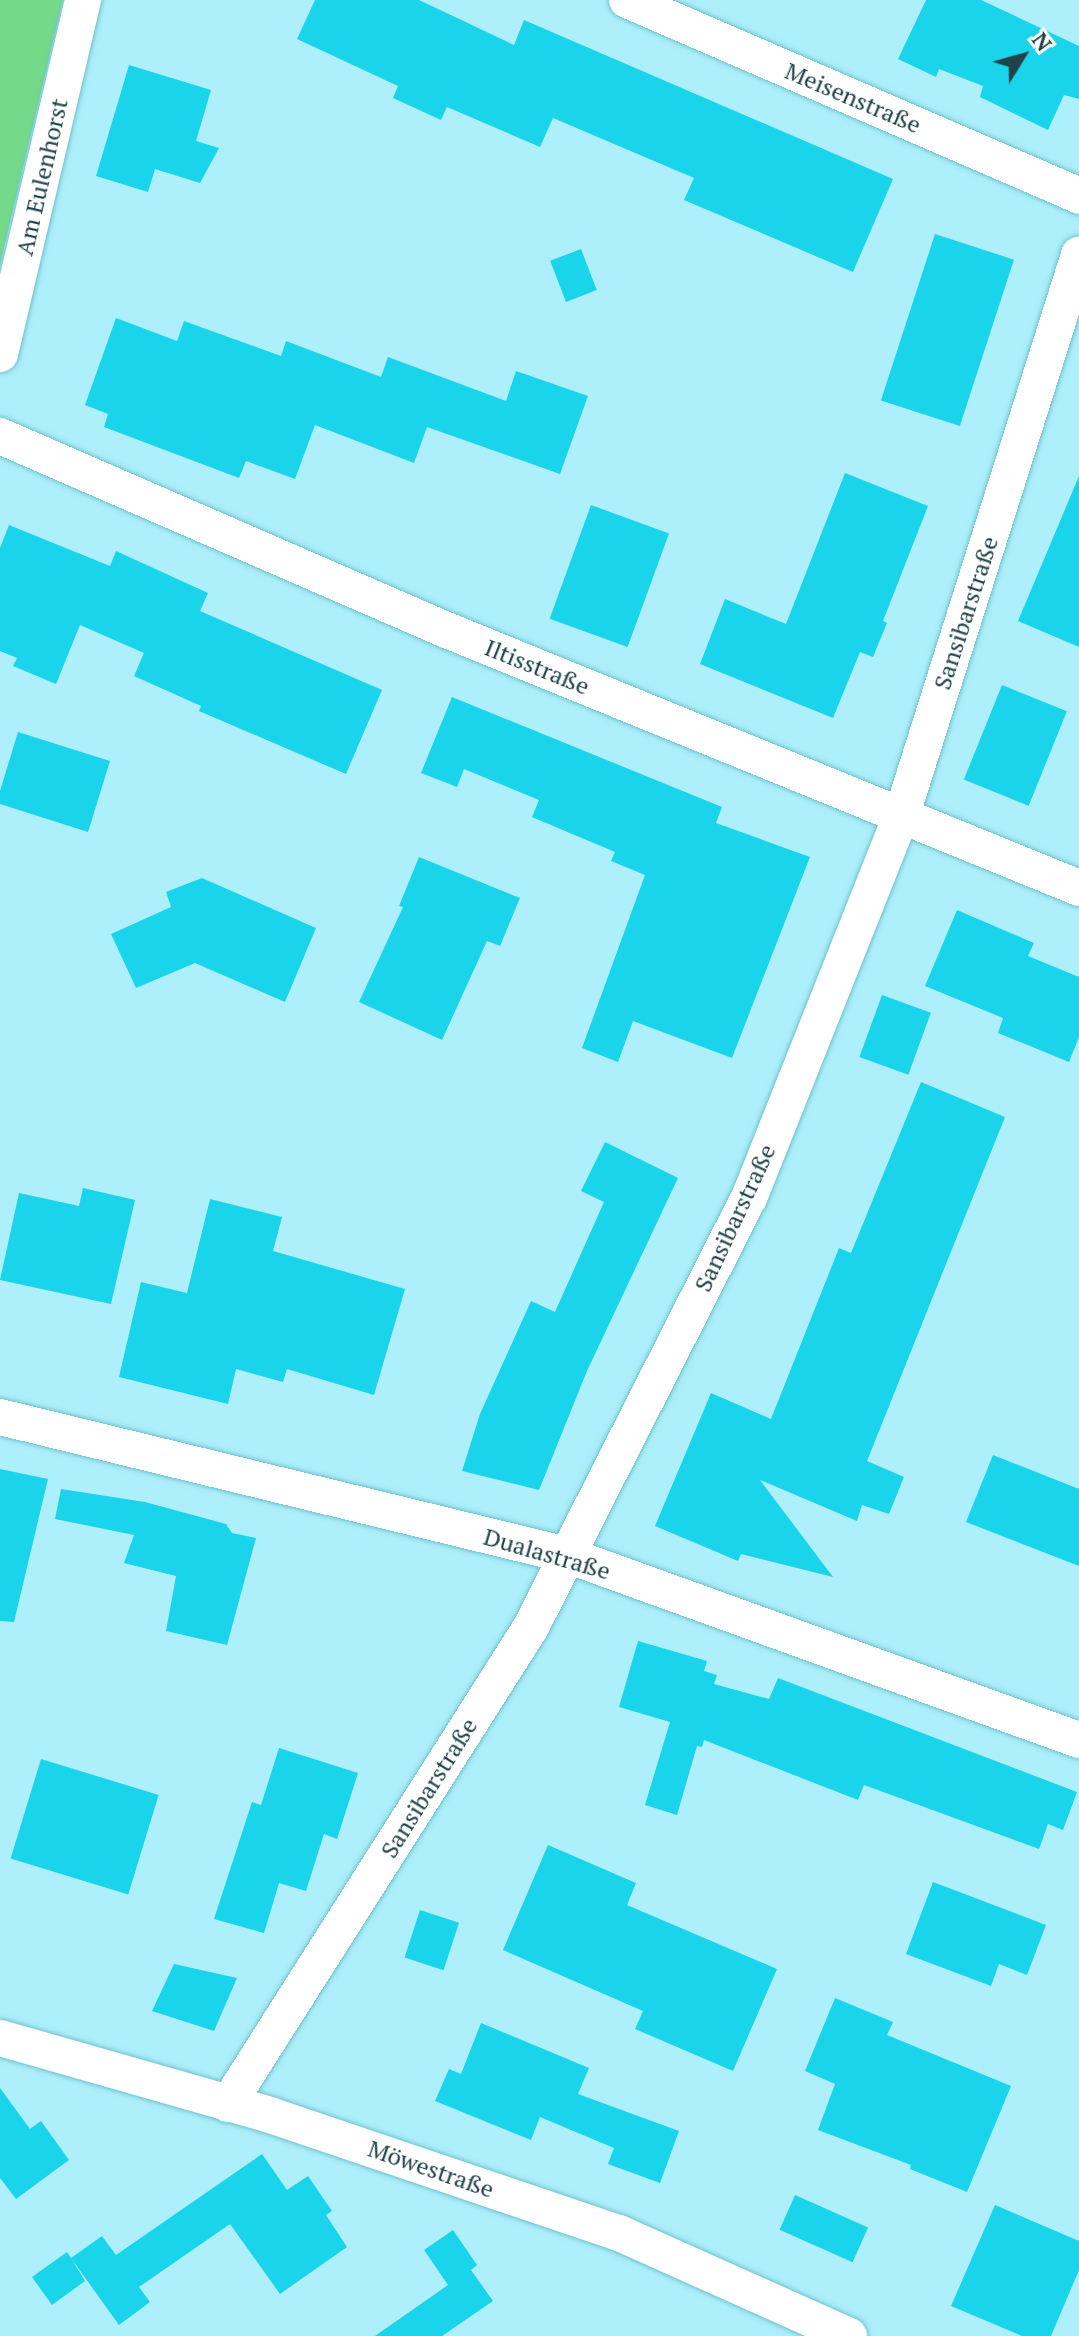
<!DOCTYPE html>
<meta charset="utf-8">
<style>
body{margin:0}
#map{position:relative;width:1079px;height:2336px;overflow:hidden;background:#adeffa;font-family:"PT Serif",serif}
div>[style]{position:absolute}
.green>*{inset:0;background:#75d98a}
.building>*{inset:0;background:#19d4eb;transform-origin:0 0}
.roads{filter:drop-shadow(0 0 2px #6dc2d0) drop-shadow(0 0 2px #6dc2d0)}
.minor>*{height:36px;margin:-18px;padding:0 18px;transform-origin:18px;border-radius:18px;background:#fff}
span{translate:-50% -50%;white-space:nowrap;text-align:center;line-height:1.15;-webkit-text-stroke:7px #fff;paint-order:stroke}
.street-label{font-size:24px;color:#1f4349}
.north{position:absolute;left:983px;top:16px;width:80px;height:80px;-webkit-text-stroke:6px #fff;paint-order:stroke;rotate:53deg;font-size:22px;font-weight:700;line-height:32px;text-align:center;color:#1f4349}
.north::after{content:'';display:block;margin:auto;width:28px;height:36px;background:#1f4349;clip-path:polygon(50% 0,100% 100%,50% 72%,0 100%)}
</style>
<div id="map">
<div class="green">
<i style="clip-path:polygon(0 0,63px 0,0 265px)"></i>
</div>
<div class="building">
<i style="clip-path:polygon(315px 0,419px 0,514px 45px,524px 20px,893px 179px,853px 272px,684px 200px,694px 178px,553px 118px,540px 147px,447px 107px,441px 120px,393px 98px,398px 86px,297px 39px)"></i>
<i style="clip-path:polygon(926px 0,981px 0,1079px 46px,1079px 99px,1064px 95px,1048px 130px,980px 97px,983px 86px,939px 69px,936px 77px,898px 59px)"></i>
<i style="clip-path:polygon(129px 65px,211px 90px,196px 141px,219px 148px,200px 183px,155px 169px,148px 192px,96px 176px)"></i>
<i style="left:935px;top:234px;width:83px;height:175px;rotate:18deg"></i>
<i style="left:581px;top:249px;width:44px;height:33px;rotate:69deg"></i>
<i style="clip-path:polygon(116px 318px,177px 341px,184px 321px,281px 356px,286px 341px,381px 377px,388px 357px,506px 401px,516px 371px,588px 396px,560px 474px,427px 427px,414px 463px,315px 425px,295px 479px,246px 461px,239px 478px,104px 427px,108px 414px,85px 405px)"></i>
<i style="clip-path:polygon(845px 473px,928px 506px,883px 621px,887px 623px,873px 657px,860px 652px,833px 718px,700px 664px,725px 599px,786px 624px)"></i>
<i style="clip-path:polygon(1079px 476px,1079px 647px,1018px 621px)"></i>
<i style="left:591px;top:505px;width:83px;height:121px;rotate:20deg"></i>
<i style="clip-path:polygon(9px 525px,110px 566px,116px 551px,208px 593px,200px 611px,382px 690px,346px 774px,199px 711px,201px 706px,134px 676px,144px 653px,80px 625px,56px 684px,13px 666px,17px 658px,0 651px,0 548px)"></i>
<i style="left:1002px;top:685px;width:70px;height:102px;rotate:22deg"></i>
<i style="clip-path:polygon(452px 697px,722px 807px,716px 823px,810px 857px,732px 1058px,633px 1021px,618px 1062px,582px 1048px,645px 875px,611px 861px,615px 852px,532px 817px,539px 800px,464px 769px,457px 787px,421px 773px)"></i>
<i style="clip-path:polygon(18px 732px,110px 761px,88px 832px,0 804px,0 791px)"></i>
<i style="clip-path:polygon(419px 857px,520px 898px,500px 946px,487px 941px,442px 1040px,359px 1002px,403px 907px,399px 906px)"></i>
<i style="clip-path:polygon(202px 878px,316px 928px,285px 1002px,195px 963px,136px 988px,111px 934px,171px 907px,166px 892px)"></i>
<i style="clip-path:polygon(957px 910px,1034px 943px,1028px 956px,1079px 977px,1079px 1037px,1069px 1062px,998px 1033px,1003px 1018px,925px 986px)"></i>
<i style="left:882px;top:995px;width:52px;height:66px;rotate:20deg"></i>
<i style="clip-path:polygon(921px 1082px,1005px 1117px,867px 1461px,904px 1477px,889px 1514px,862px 1505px,857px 1521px,760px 1480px,833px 1577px,741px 1554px,738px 1561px,655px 1526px,711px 1393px,771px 1419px,839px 1248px,851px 1253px)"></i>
<i style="clip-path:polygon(605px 1142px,678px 1178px,587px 1371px,539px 1490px,462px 1471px,480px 1414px,531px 1301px,555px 1312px,604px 1202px,581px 1191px)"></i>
<i style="clip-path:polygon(83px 1188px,135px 1200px,111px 1304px,0 1280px,19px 1193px,79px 1206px)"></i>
<i style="clip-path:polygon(210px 1199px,282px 1217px,273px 1251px,405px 1289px,374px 1395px,287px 1369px,283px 1382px,236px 1369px,228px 1404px,119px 1377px,141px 1282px,187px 1293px)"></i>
<i style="clip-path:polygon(993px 1455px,1079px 1489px,1079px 1566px,966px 1522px)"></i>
<i style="clip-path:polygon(0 1469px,48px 1479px,14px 1622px,0 1621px)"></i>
<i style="clip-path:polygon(61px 1489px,145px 1502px,226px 1524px,232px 1533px,256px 1538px,227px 1645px,166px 1631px,176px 1576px,124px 1563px,134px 1535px,55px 1519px)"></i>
<i style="clip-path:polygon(638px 1641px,707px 1661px,704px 1671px,717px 1675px,714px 1684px,769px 1699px,778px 1678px,1077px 1792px,1063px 1830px,1048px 1824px,1039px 1849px,864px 1785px,858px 1800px,704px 1740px,702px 1747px,697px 1746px,677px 1815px,645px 1805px,670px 1722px,619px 1707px)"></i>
<i style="clip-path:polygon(279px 1748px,358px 1773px,337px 1839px,324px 1834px,306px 1891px,279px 1883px,264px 1933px,214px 1919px,252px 1802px,261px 1805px)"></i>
<i style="left:41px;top:1759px;width:123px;height:104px;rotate:17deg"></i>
<i style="clip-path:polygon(548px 1845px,636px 1883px,627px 1905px,777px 1969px,733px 2071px,635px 2029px,643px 2011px,503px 1950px)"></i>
<i style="clip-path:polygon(933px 1882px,1046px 1925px,1027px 1975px,999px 1964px,991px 1986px,906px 1954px)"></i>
<i style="left:420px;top:1910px;width:41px;height:50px;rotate:18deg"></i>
<i style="clip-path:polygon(174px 1964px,237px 1978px,214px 2031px,152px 2011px)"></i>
<i style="clip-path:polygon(835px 1998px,893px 2022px,887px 2035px,1011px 2086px,967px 2192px,910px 2169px,911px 2165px,818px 2130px,835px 2084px,805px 2071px)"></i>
<i style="clip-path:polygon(481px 2023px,589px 2068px,578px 2094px,679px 2131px,660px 2183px,608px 2164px,614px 2148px,540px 2117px,531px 2140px,435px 2101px,449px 2069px,461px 2074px)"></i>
<i style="clip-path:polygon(0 2088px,30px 2129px,41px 2121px,69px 2160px,16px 2199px,0 2178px)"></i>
<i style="clip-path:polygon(262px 2154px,287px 2190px,308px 2176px,332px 2211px,326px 2215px,347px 2247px,280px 2294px,230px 2224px,139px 2287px,150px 2302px,119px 2325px,71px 2258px,85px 2281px,52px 2305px,32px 2277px,67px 2252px,71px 2258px,102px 2236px,116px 2255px)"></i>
<i style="left:795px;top:2195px;width:80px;height:38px;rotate:24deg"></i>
<i style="clip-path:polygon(995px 2205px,1079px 2241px,1079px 2270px,1051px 2336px,1022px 2336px,951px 2306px)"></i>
<i style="clip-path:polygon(453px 2230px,477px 2265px,471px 2270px,493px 2301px,442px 2336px,375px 2336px,448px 2285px,424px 2250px)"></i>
</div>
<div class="roads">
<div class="minor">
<i style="left:627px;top:0;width:493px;rotate:23.4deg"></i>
<i style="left:0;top:354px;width:364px;rotate:-76.8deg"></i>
<i style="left:0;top:436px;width:490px;rotate:23.5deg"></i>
<i style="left:449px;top:631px;width:680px;rotate:22.19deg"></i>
<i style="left:0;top:1417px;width:584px;rotate:13.68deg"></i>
<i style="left:567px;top:1555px;width:544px;rotate:19.87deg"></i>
<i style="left:0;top:2038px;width:281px;rotate:15.9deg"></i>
<i style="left:270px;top:2115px;width:368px;rotate:18.7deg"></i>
<i style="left:619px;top:2233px;width:252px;rotate:24.1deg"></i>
<i style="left:228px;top:2104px;width:565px;rotate:-57.58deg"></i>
<i style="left:531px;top:1627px;width:481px;rotate:-63.1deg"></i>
<i style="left:749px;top:1198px;width:410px;rotate:-68.3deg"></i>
<i style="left:901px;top:817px;width:590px;rotate:-72.43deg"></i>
</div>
</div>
<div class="street-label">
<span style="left:853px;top:98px;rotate:23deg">Meisenstraße</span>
<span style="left:42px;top:177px;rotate:-77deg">Am Eulenhorst</span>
<span style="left:966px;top:613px;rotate:-72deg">Sansibarstraße</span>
<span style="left:537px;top:667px;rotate:22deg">Iltisstraße</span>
<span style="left:735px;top:1218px;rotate:-65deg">Sansibarstraße</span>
<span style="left:547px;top:1554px;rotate:16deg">Dualastraße</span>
<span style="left:429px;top:1788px;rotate:-58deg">Sansibarstraße</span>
<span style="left:431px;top:2169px;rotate:19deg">Möwestraße</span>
</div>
<div class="north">N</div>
</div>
